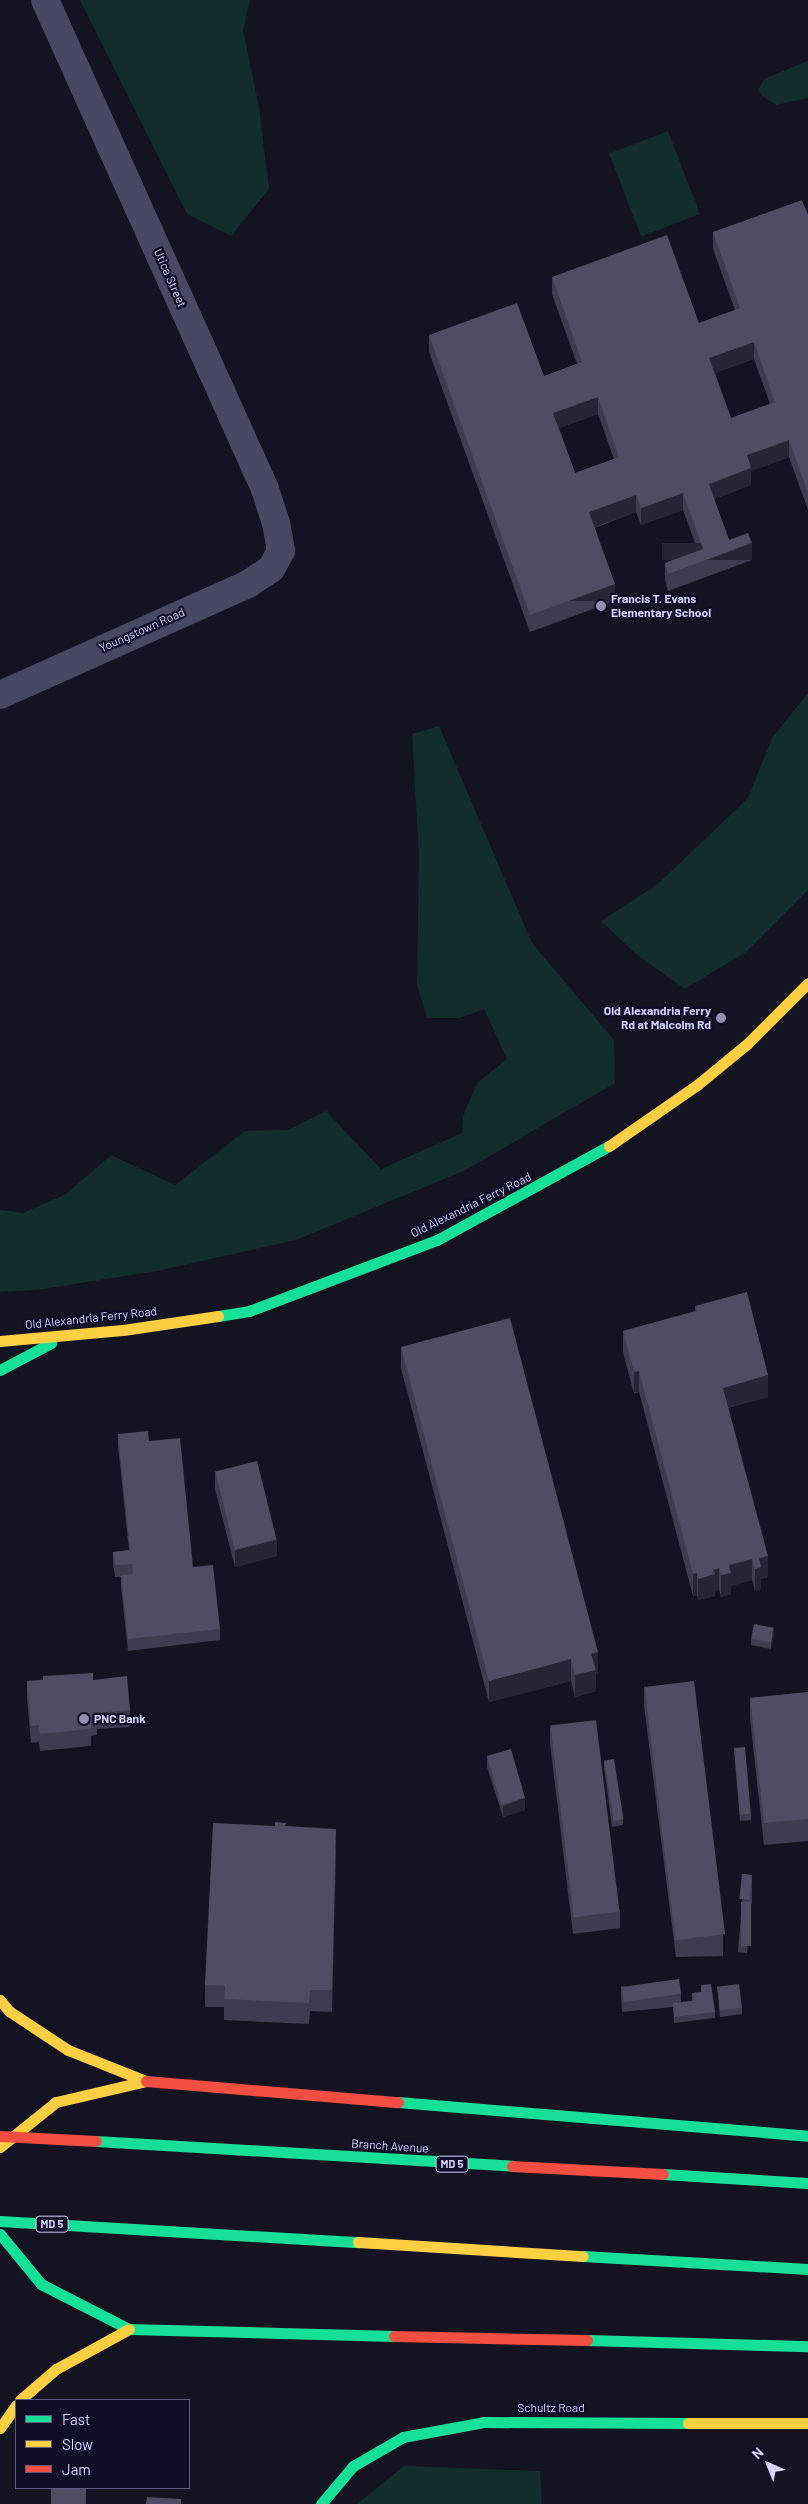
<!DOCTYPE html>
<style>
body{margin:0}
#map{position:relative;width:808px;height:2504px;overflow:hidden;background:#141321;font-family:Barlow,sans-serif}
div>[style]{position:absolute}
.green>*{inset:0;background:#112d2c;transform-origin:0 0}
.street>*{height:28px;margin:-14px;padding:0 14px;transform-origin:14px;border-radius:14px;background:#474862}
.fast>*{height:11px;margin:-5.5px;padding:0 5.5px;transform-origin:5.5px;border-radius:5.5px;background:#16e098}
.slow>*{height:11px;margin:-5.5px;padding:0 5.5px;transform-origin:5.5px;border-radius:5.5px;background:#ffcf43}
.jam>*{height:11px;margin:-5.5px;padding:0 5.5px;transform-origin:5.5px;border-radius:5.5px;background:#f24e42}
.jam-bridge>*{height:11px;margin:-5.5px;padding:0 5.5px;transform-origin:5.5px;border-radius:5.5px;background:#f24e42}
.wall>*{inset:0;background:#3d3c50}
.shaded-wall>*{inset:0;background:#262535;transform-origin:0 0}
.building>*{inset:0;background:#4e4d63;transform-origin:0 0}
.dots>*{width:14px;height:14px;translate:-50% -50%;box-sizing:border-box;border:2px solid #100d27;border-radius:50%}
span{translate:-50% -50%;white-space:nowrap;text-align:center;line-height:1.15;-webkit-text-stroke:4.5px #100d27;paint-order:stroke}
.shield-label span{padding:1px 4px;background:#100d27;border:1px solid;border-radius:4px;-webkit-text-stroke-width:0}
.shield-label{font-size:11px;color:#d5d3ff;font-weight:700}
.street-label{font-size:12px;color:#d5d3ff}
.poi-label{font-size:12px;color:#d5d3ff;font-weight:700}
.left{translate:0 -50%;text-align:left}
.right{translate:-100% -50%;text-align:right}
.legend{position:absolute;left:15px;top:2399px;width:175px;height:90px;box-sizing:border-box;background:#100d27;border:1px solid #5f5c7d;margin:0;padding:6px 9px;list-style:none;font-size:15px;color:#d5d3ff}
.legend li{display:flex;align-items:center;gap:10px;height:25px}
.legend b{width:25px;border:1px solid #5f5c7d}
.north{position:absolute;left:743px;top:2439px;width:50px;height:50px;-webkit-text-stroke:4px #100d27;paint-order:stroke;rotate:316deg;font-size:14px;font-weight:700;line-height:20px;text-align:center;color:#d5d3ff}
.north::after{content:'';display:block;margin:auto;width:18px;height:22px;background:#d5d3ff;clip-path:polygon(50% 0,100% 100%,50% 72%,0 100%)}
</style>
<div id="map">
<div class="green">
<i style="clip-path:polygon(80px 0,250px 0,243px 30px,259px 107px,269px 189px,231px 236px,187px 214px)"></i>
<i style="clip-path:polygon(808px 61px,808px 98px,776px 105px,761px 95px,759px 89px,764px 79px)"></i>
<i style="left:668px;top:131px;width:89px;height:63px;rotate:69deg"></i>
<i style="clip-path:polygon(808px 693px,808px 890px,746px 952px,685px 989px,637px 955px,601px 921px,658px 884px,748px 798px,772px 738px)"></i>
<i style="clip-path:polygon(439px 726px,532px 943px,614px 1040px,615px 1083px,466px 1170px,296px 1240px,157px 1271px,37px 1290px,0 1292px,0 1210px,23px 1213px,66px 1194px,111px 1155px,175px 1185px,245px 1131px,288px 1130px,326px 1111px,381px 1169px,462px 1133px,463px 1116px,477px 1083px,507px 1059px,484px 1009px,460px 1018px,427px 1018px,417px 984px,419px 855px,412px 734px)"></i>
<i style="clip-path:polygon(404px 2466px,540px 2471px,542px 2504px,357px 2504px)"></i>
</div>
<div class="street">
<i style="left:0;top:695px;width:272px;rotate:-24.1deg"></i>
<i style="left:248px;top:584px;width:27px;rotate:-33deg"></i>
<i style="left:271px;top:569px;width:21px;rotate:-61deg"></i>
<i style="left:281px;top:551px;width:28px;rotate:-100deg"></i>
<i style="left:276px;top:523px;width:36px;rotate:-108deg"></i>
<i style="left:265px;top:489px;width:536px;rotate:-114.22deg"></i>
</div>
<div class="fast">
<i style="left:218px;top:1316px;width:31px;rotate:-9deg"></i>
<i style="left:249px;top:1311px;width:201px;rotate:-20.7deg"></i>
<i style="left:437px;top:1240px;width:196px;rotate:-28.7deg"></i>
<i style="left:0;top:1370px;width:58px;rotate:-27.9deg"></i>
<i style="left:398px;top:2102px;width:411px;rotate:4.7deg"></i>
<i style="left:96px;top:2141px;width:417px;rotate:3.4deg"></i>
<i style="left:663px;top:2174px;width:145px;rotate:3.6deg"></i>
<i style="left:0;top:2221px;width:359px;rotate:3.4deg"></i>
<i style="left:0;top:2234px;width:65px;rotate:50.6deg"></i>
<i style="left:41px;top:2284px;width:99px;rotate:27.1deg"></i>
<i style="left:129px;top:2329px;width:265px;rotate:1.5deg"></i>
<i style="left:583px;top:2256px;width:225px;rotate:3.3deg"></i>
<i style="left:587px;top:2340px;width:221px;rotate:1.6deg"></i>
<i style="left:321px;top:2504px;width:50px;rotate:-49.9deg"></i>
<i style="left:353px;top:2466px;width:58px;rotate:-30.1deg"></i>
<i style="left:403px;top:2437px;width:82px;rotate:-10.5deg"></i>
<i style="left:484px;top:2422px;width:204px;rotate:0.3deg"></i>
</div>
<div class="slow">
<i style="left:609px;top:1146px;width:107px;rotate:-34.7deg"></i>
<i style="left:697px;top:1085px;width:65px;rotate:-39.4deg"></i>
<i style="left:747px;top:1044px;width:86px;rotate:-45deg"></i>
<i style="left:0;top:1341px;width:123px;rotate:-5.1deg"></i>
<i style="left:123px;top:1330px;width:96px;rotate:-8.4deg"></i>
<i style="left:0;top:2000px;width:14px;rotate:51deg"></i>
<i style="left:9px;top:2011px;width:71px;rotate:33.5deg"></i>
<i style="left:68px;top:2050px;width:84px;rotate:21.7deg"></i>
<i style="left:0;top:2147px;width:72px;rotate:-38.8deg"></i>
<i style="left:56px;top:2102px;width:92px;rotate:-13.1deg"></i>
<i style="left:358px;top:2242px;width:225px;rotate:3.6deg"></i>
<i style="left:20px;top:2400px;width:48px;rotate:-40.7deg"></i>
<i style="left:56px;top:2369px;width:83px;rotate:-28.7deg"></i>
<i style="left:688px;top:2423px;width:120px"></i>
<i style="left:0;top:2428px;width:28px;rotate:-55deg"></i>
</div>
<div class="jam">
<i style="left:146px;top:2081px;width:253px;rotate:4.8deg"></i>
<i style="left:512px;top:2166px;width:151px;rotate:3deg"></i>
<i style="left:394px;top:2336px;width:193px;rotate:1.2deg"></i>
</div>
<div class="jam-bridge">
<i style="left:0;top:2136px;width:96px;rotate:3deg"></i>
</div>
<div class="wall">
<i style="clip-path:polygon(evenodd,808px 215px,808px 510px,789px 457px,751px 471px,751px 485px,714px 499px,729px 540px,752px 560px,668px 591px,665px 580px,665px 563px,698px 551px,683px 510px,641px 525px,636px 512px,595px 528px,615px 601px,530px 632px,429px 352px,429px 335px,544px 376px,577px 364px,552px 294px,552px 277px,699px 323px,735px 310px,713px 249px,713px 232px,808px 215px,754px 359px,770px 404px,731px 418px,715px 373px,754px 359px,808px 215px,598px 414px,614px 459px,575px 473px,559px 428px,598px 414px)"></i>
<i style="clip-path:polygon(695px 1306px,768px 1397px,728px 1408px,768px 1577px,761px 1579px,761px 1589px,755px 1591px,752px 1580px,731px 1586px,731px 1594px,721px 1597px,719px 1589px,715px 1591px,715px 1596px,698px 1600px,697px 1595px,693px 1596px,639px 1392px,634px 1394px,623px 1352px,623px 1331px,695px 1311px)"></i>
<i style="clip-path:polygon(401px 1347px,598px 1674px,596px 1674px,596px 1691px,575px 1697px,571px 1681px,489px 1702px,401px 1368px)"></i>
<i style="clip-path:polygon(118px 1434px,149px 1441px,193px 1567px,220px 1629px,220px 1640px,128px 1651px,121px 1587px,121px 1577px,115px 1577px,113px 1564px,113px 1552px,129px 1550px,118px 1446px)"></i>
<i style="clip-path:polygon(215px 1472px,277px 1556px,235px 1567px,215px 1489px)"></i>
<i style="clip-path:polygon(774px 1634px,771px 1649px,751px 1645px,751px 1639px)"></i>
<i style="clip-path:polygon(43px 1676px,93px 1680px,130px 1710px,130px 1727px,97px 1729px,97px 1735px,91px 1736px,91px 1746px,40px 1751px,39px 1742px,31px 1743px,27px 1698px,27px 1681px,43px 1680px)"></i>
<i style="clip-path:polygon(644px 1685px,723px 1934px,723px 1956px,676px 1957px,644px 1706px)"></i>
<i style="clip-path:polygon(808px 1692px,808px 1841px,764px 1845px,750px 1719px,750px 1698px)"></i>
<i style="clip-path:polygon(550px 1726px,620px 1911px,620px 1928px,573px 1934px,550px 1743px)"></i>
<i style="clip-path:polygon(734px 1748px,751px 1814px,751px 1820px,740px 1821px)"></i>
<i style="clip-path:polygon(487px 1756px,525px 1810px,503px 1817px,487px 1767px)"></i>
<i style="clip-path:polygon(604px 1761px,623px 1819px,623px 1825px,612px 1827px,604px 1767px)"></i>
<i style="clip-path:polygon(286px 1826px,336px 1850px,332px 2012px,310px 2011px,309px 2024px,224px 2020px,224px 2007px,205px 2007px,205px 1985px)"></i>
<i style="clip-path:polygon(742px 1874px,752px 1875px,752px 1904px,751px 1904px,747px 1953px,738px 1952px,742px 1902px)"></i>
<i style="clip-path:polygon(701px 1985px,715px 2012px,715px 2018px,674px 2023px,673px 2007px,622px 2012px,621px 1998px,621px 1986px,681px 1994px,681px 2002px,692px 2001px,692px 1993px,701px 1992px)"></i>
<i style="clip-path:polygon(717px 1986px,742px 2008px,742px 2014px,720px 2017px)"></i>
</div>
<div class="shaded-wall">
<i style="clip-path:polygon(754px 342px,754px 359px,709px 375px,709px 358px)"></i>
<i style="clip-path:polygon(598px 397px,598px 414px,553px 430px,553px 413px)"></i>
<i style="clip-path:polygon(789px 440px,789px 457px,751px 471px,751px 485px,709px 501px,709px 484px,747px 455px)"></i>
<i style="clip-path:polygon(683px 493px,683px 510px,641px 525px,641px 508px)"></i>
<i style="clip-path:polygon(636px 495px,636px 512px,589px 529px,589px 512px)"></i>
<i style="left:752px;top:543px;width:17px;height:90px;rotate:90deg"></i>
<i style="left:615px;top:584px;width:17px;height:90px;rotate:90deg"></i>
<i style="left:639px;top:1371px;width:21px;height:5px;rotate:90deg"></i>
<i style="clip-path:polygon(768px 1375px,768px 1397px,723px 1409px,723px 1388px)"></i>
<i style="clip-path:polygon(277px 1539px,277px 1556px,235px 1567px,235px 1550px)"></i>
<i style="clip-path:polygon(768px 1556px,768px 1577px,761px 1579px,761px 1589px,755px 1591px,755px 1569px,759px 1558px)"></i>
<i style="clip-path:polygon(752px 1559px,752px 1580px,731px 1586px,731px 1594px,721px 1597px,721px 1575px,729px 1565px)"></i>
<i style="clip-path:polygon(719px 1568px,719px 1589px,715px 1591px,715px 1596px,698px 1600px,698px 1579px,713px 1570px)"></i>
<i style="left:697px;top:1573px;width:22px;height:4px;rotate:90deg"></i>
<i style="clip-path:polygon(774px 1628px,774px 1634px,771px 1649px,771px 1643px)"></i>
<i style="clip-path:polygon(598px 1652px,598px 1674px,596px 1674px,596px 1691px,575px 1697px,575px 1675px,591px 1654px)"></i>
<i style="clip-path:polygon(571px 1659px,571px 1681px,489px 1702px,489px 1681px)"></i>
<i style="clip-path:polygon(525px 1798px,525px 1810px,503px 1817px,503px 1806px)"></i>
<i style="clip-path:polygon(336px 1829px,336px 1850px,332px 2012px,332px 1990px)"></i>
</div>
<div class="building">
<i style="clip-path:polygon(evenodd,802px 200px,808px 215px,808px 493px,789px 440px,747px 455px,751px 468px,709px 484px,729px 540px,748px 533px,752px 543px,668px 574px,665px 563px,703px 549px,683px 493px,641px 508px,636px 495px,589px 512px,615px 584px,530px 615px,429px 335px,517px 303px,544px 376px,582px 362px,552px 277px,667px 235px,699px 323px,740px 308px,713px 232px,802px 200px,754px 342px,775px 402px,731px 418px,709px 358px,754px 342px,802px 200px,598px 397px,619px 457px,575px 473px,553px 413px,598px 397px)"></i>
<i style="clip-path:polygon(747px 1292px,768px 1375px,723px 1388px,768px 1556px,759px 1558px,761px 1567px,755px 1569px,752px 1559px,729px 1565px,731px 1573px,721px 1575px,719px 1568px,713px 1570px,715px 1574px,698px 1579px,697px 1573px,693px 1574px,639px 1371px,634px 1372px,623px 1331px,697px 1311px,695px 1306px)"></i>
<i style="clip-path:polygon(510px 1318px,598px 1652px,591px 1654px,596px 1670px,575px 1675px,571px 1659px,489px 1681px,401px 1347px)"></i>
<i style="clip-path:polygon(148px 1431px,149px 1441px,180px 1438px,193px 1567px,213px 1565px,220px 1629px,128px 1639px,121px 1575px,133px 1574px,132px 1564px,115px 1565px,113px 1552px,130px 1550px,118px 1434px)"></i>
<i style="left:257px;top:1461px;width:81px;height:43px;rotate:76deg"></i>
<i style="left:754px;top:1624px;width:20px;height:15px;rotate:11deg"></i>
<i style="clip-path:polygon(93px 1673px,93px 1680px,127px 1676px,130px 1710px,97px 1713px,97px 1718px,91px 1719px,91px 1729px,40px 1734px,39px 1725px,31px 1726px,27px 1681px,43px 1680px,43px 1676px)"></i>
<i style="left:694px;top:1681px;width:255px;height:50px;rotate:83deg"></i>
<i style="clip-path:polygon(808px 1692px,808px 1819px,764px 1823px,750px 1698px)"></i>
<i style="left:596px;top:1720px;width:193px;height:46px;rotate:83deg"></i>
<i style="left:745px;top:1747px;width:67px;height:11px;rotate:85deg"></i>
<i style="left:511px;top:1749px;width:51px;height:25px;rotate:74deg"></i>
<i style="left:614px;top:1759px;width:61px;height:10px;rotate:81deg"></i>
<i style="clip-path:polygon(275px 1822px,286px 1823px,285px 1826px,336px 1829px,332px 1990px,310px 1990px,309px 2003px,224px 1999px,225px 1986px,205px 1985px,213px 1823px,275px 1826px)"></i>
<i style="left:742px;top:1874px;width:10px;height:25px;rotate:6deg"></i>
<i style="left:741px;top:1902px;width:10px;height:44px"></i>
<i style="left:679px;top:1979px;width:15px;height:58px;rotate:82deg"></i>
<i style="clip-path:polygon(711px 1984px,715px 2012px,674px 2017px,673px 2003px,693px 2001px,692px 1993px,702px 1992px,701px 1985px)"></i>
<i style="left:739px;top:1984px;width:24px;height:22px;rotate:83deg"></i>
<i style="left:51px;top:2488px;width:35px;height:16px"></i>
<i style="clip-path:polygon(147px 2497px,181px 2499px,181px 2504px,146px 2504px)"></i>
</div>
<div class="dots">
<i style="left:601px;top:606px;background:#9190b1"></i>
<i style="left:721px;top:1018px;background:#9190b1"></i>
<i style="left:84px;top:1719px;background:#9190b1"></i>
</div>
<div class="shield-label">
<span style="left:452px;top:2164px">MD 5</span>
<span style="left:52px;top:2224px">MD 5</span>
</div>
<div class="street-label">
<span style="left:170px;top:278px;rotate:66deg">Utica Street</span>
<span style="left:142px;top:630px;rotate:-24deg">Youngstown Road</span>
<span style="left:471px;top:1205px;rotate:-26deg">Old Alexandria Ferry Road</span>
<span style="left:91px;top:1318px;rotate:-6deg">Old Alexandria Ferry Road</span>
<span style="left:390px;top:2146px;rotate:4deg">Branch Avenue</span>
<span style="left:551px;top:2408px">Schultz Road</span>
</div>
<div class="poi-label">
<span class="left" style="left:611px;top:606px">Francis T. Evans<br>Elementary School</span>
<span class="right" style="left:711px;top:1018px">Old Alexandria Ferry<br>Rd at Malcolm Rd</span>
<span class="left" style="left:94px;top:1719px">PNC Bank</span>
</div>
<ul class="legend">
<li><b style="height:6px;background:#16e098"></b>Fast</li>
<li><b style="height:6px;background:#ffcf43"></b>Slow</li>
<li><b style="height:6px;background:#f24e42"></b>Jam</li>
</ul>
<div class="north">N</div>
</div>
